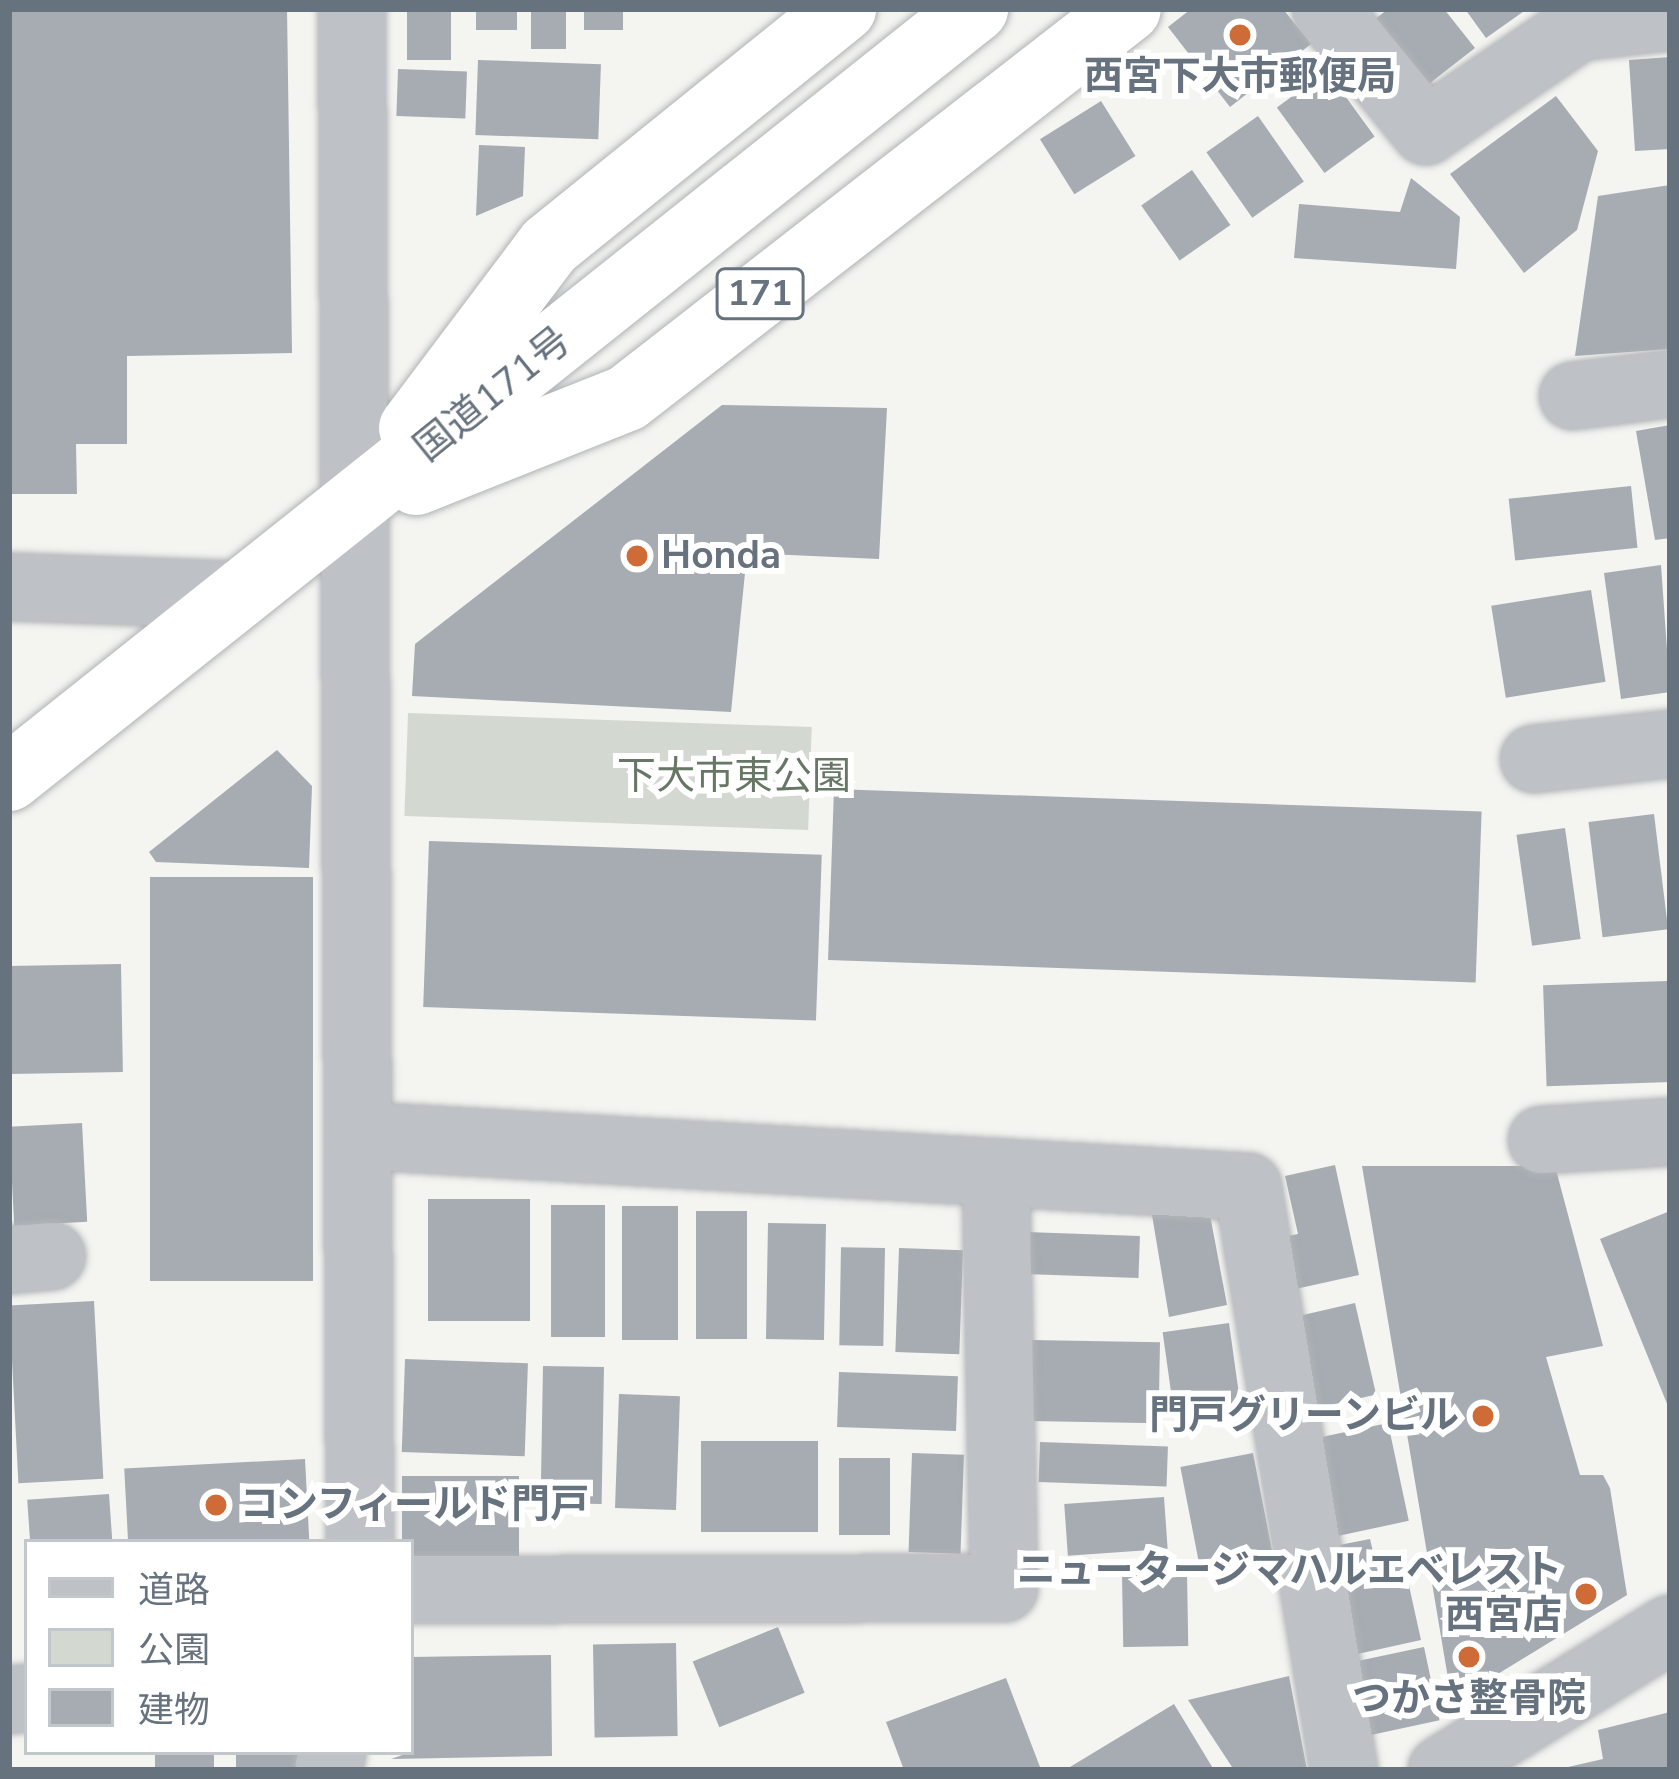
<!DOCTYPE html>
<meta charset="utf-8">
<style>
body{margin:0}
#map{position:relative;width:1679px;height:1779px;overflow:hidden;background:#f4f4f1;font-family:"Nunito Sans","Noto Sans JP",sans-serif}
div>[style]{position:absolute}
.green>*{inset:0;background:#d3d9d1;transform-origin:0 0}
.building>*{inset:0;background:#a6acb1;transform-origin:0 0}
.roads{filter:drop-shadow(0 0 3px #b1b4b7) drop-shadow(0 0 3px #b1b4b7)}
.minor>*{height:66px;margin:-33px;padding:0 33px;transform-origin:33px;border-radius:33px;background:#bec1c5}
.highway>*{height:66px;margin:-33px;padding:0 33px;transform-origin:33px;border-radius:33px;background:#fff}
.dots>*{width:33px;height:33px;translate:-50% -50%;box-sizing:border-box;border:6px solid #fff;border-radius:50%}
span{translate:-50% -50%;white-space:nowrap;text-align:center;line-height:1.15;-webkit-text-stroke:12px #fff;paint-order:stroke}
.shield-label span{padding:3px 9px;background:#fff;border:3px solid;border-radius:9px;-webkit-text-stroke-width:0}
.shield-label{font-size:36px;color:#67727f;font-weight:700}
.poi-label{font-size:39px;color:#67727f;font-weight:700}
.left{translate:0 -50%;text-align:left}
.right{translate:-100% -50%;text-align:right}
.street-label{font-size:39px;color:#67727f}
.park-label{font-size:39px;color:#677765}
.frame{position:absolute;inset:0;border:12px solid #67727f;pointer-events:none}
.legend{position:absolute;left:24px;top:1539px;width:390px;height:216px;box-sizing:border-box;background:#fff;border:3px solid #c2c7cc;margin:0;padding:15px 21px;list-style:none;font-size:36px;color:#67727f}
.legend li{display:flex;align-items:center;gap:24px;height:60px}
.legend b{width:60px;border:3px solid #c2c7cc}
</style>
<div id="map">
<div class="green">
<i style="left:408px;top:713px;width:404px;height:103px;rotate:2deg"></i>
</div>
<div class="building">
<i style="clip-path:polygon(9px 9px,287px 9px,292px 353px,127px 356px,127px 444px,76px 444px,77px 494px,9px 494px)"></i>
<i style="left:407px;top:9px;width:44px;height:51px"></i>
<i style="left:476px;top:9px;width:41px;height:21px"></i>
<i style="left:531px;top:9px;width:35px;height:40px"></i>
<i style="left:584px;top:9px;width:39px;height:21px"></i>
<i style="clip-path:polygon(1191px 9px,1283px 9px,1311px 44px,1230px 107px,1168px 27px)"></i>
<i style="clip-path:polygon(1388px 9px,1444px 9px,1475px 48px,1425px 87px,1374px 20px)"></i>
<i style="clip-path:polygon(1465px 9px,1527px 9px,1486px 38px)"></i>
<i style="clip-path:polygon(1670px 57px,1670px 149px,1635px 151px,1629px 60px)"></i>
<i style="left:478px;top:60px;width:123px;height:75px;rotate:2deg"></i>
<i style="left:398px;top:69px;width:69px;height:47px;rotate:2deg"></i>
<i style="left:1327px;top:71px;width:81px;height:62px;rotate:54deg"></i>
<i style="clip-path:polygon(1556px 96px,1598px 151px,1577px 230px,1524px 273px,1450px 174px)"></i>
<i style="left:1101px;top:101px;width:65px;height:72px;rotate:58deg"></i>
<i style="left:1258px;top:116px;width:80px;height:63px;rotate:55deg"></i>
<i style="clip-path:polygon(479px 145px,525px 147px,523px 196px,476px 216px)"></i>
<i style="left:1192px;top:170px;width:67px;height:62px;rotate:55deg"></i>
<i style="clip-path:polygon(1411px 178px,1460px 217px,1456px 269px,1294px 258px,1299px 204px,1400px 212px)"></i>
<i style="clip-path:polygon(1670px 185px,1670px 349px,1575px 356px,1598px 196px)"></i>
<i style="clip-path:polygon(722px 405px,887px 408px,879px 559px,747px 553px,731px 712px,412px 696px,415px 644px)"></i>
<i style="clip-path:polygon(1670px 425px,1670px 538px,1655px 540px,1636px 431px)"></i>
<i style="left:1631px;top:486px;width:62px;height:123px;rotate:84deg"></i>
<i style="clip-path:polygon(1661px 565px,1670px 692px,1621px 699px,1604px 573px)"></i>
<i style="left:1591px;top:590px;width:93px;height:101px;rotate:81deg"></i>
<i style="clip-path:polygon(277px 750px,312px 786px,309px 868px,156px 862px,149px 852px)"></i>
<i style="left:834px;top:789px;width:648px;height:171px;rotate:2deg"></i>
<i style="left:1654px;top:814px;width:116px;height:66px;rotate:83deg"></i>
<i style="left:1565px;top:828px;width:112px;height:49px;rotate:82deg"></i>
<i style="left:429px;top:841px;width:393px;height:166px;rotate:2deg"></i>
<i style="left:313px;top:877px;width:404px;height:163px;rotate:90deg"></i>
<i style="left:121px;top:964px;width:108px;height:112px;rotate:89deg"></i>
<i style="left:1667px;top:981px;width:101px;height:124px;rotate:88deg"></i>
<i style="left:82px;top:1123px;width:99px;height:73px;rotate:87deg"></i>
<i style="clip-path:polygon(1335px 1165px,1359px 1275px,1291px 1290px,1279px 1238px,1298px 1234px,1285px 1176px)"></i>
<i style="clip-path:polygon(1362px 1166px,1555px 1166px,1603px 1346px,1546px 1357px,1580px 1475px,1603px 1475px,1610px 1488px,1627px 1595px,1452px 1702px)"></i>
<i style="left:428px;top:1199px;width:102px;height:122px"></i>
<i style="left:551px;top:1205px;width:54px;height:132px"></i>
<i style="left:622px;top:1206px;width:56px;height:134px"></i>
<i style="left:747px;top:1211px;width:128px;height:51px;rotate:90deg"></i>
<i style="clip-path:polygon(1670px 1211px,1670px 1411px,1600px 1239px)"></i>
<i style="clip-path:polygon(1152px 1215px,1210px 1215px,1227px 1305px,1169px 1317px)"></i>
<i style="left:768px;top:1223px;width:58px;height:116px;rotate:1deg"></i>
<i style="left:1026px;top:1232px;width:114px;height:42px;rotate:2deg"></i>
<i style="left:885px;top:1248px;width:98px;height:44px;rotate:91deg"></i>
<i style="left:899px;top:1248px;width:64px;height:104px;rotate:2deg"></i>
<i style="left:94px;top:1301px;width:178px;height:85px;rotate:87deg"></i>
<i style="left:1355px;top:1303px;width:94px;height:60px;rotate:77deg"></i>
<i style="left:1229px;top:1323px;width:89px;height:67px;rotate:82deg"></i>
<i style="left:1031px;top:1340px;width:129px;height:81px;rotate:1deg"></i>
<i style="left:405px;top:1359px;width:123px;height:93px;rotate:2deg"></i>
<i style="left:543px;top:1366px;width:61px;height:137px;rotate:1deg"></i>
<i style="left:839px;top:1372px;width:119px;height:55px;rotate:2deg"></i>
<i style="left:619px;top:1394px;width:61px;height:114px;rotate:2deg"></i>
<i style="left:1388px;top:1423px;width:100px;height:81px;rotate:78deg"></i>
<i style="left:701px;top:1441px;width:117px;height:91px"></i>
<i style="left:1040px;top:1442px;width:128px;height:40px;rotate:2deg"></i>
<i style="left:912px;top:1453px;width:52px;height:99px;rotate:2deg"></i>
<i style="left:1253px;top:1453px;width:100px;height:74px;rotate:79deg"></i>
<i style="left:839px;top:1458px;width:51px;height:77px"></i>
<i style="left:305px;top:1459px;width:83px;height:181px;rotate:87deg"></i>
<i style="left:402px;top:1476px;width:117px;height:80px"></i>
<i style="left:109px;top:1494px;width:48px;height:82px;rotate:86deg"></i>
<i style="left:1164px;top:1497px;width:52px;height:100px;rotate:86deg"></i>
<i style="clip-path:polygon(1370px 1539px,1377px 1569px,1404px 1563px,1421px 1640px,1353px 1655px,1329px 1547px)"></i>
<i style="left:1187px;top:1574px;width:72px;height:65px;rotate:89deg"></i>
<i style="left:778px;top:1627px;width:71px;height:92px;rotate:68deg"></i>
<i style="left:676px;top:1643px;width:93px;height:83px;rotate:89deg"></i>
<i style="left:1424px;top:1647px;width:75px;height:81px;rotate:78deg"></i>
<i style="clip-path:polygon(551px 1655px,552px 1756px,391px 1759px,411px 1752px,411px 1657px)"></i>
<i style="clip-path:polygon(1289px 1676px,1307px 1770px,1234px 1770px,1188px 1700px)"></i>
<i style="clip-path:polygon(1006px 1678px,1040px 1767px,904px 1770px,886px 1722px)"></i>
<i style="clip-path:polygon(1174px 1704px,1214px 1770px,1065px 1770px)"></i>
<i style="clip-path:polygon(1670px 1712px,1670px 1770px,1555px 1770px,1603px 1759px,1598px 1730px)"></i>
<i style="left:155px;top:1752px;width:59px;height:18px"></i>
<i style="left:236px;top:1752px;width:70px;height:18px"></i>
</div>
<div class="roads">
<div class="minor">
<i style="left:352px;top:9px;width:1533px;rotate:89.7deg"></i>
<i style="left:1326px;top:9px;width:158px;rotate:50.7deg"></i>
<i style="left:1426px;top:131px;width:185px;rotate:-34.2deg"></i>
<i style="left:1579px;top:27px;width:92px;rotate:-6.3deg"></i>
<i style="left:1573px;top:396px;width:98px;rotate:-7.1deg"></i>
<i style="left:9px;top:587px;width:227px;rotate:2deg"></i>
<i style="left:1534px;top:759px;width:137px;rotate:-6.3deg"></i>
<i style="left:366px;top:1136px;width:883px;rotate:3.31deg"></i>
<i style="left:1248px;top:1187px;width:591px;rotate:80.65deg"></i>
<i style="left:1542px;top:1140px;width:128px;rotate:-3.6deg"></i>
<i style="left:9px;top:1260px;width:43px;rotate:-5.3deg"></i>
<i style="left:411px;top:1590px;width:593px;rotate:-0.19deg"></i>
<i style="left:1004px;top:1588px;width:416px;rotate:-91.1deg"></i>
<i style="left:9px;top:1700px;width:18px;rotate:-6deg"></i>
<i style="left:328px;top:1770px;width:18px;rotate:-77deg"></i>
<i style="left:1442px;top:1770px;width:268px;rotate:-31.7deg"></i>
</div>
<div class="highway">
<i style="left:412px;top:428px;width:228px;rotate:-53deg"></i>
<i style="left:549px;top:246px;width:378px;rotate:-38.9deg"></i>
<i style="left:416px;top:482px;width:227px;rotate:-21.7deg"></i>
<i style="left:627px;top:398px;width:634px;rotate:-37.83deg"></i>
<i style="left:9px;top:778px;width:1235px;rotate:-38.52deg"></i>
</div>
</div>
<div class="dots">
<i style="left:1240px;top:35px;background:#ce6b37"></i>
<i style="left:637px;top:556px;background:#ce6b37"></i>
<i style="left:1483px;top:1416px;background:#ce6b37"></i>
<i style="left:216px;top:1505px;background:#ce6b37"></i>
<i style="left:1586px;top:1594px;background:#ce6b37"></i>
<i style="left:1469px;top:1657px;background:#ce6b37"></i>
</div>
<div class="shield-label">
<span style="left:760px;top:294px">171</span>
</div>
<div class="poi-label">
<span style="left:1240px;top:77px">西宮下大市郵便局</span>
<span class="left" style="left:661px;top:556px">Honda</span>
<span class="right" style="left:1459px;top:1416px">門戸グリーンビル</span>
<span class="left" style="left:240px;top:1505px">コンフィールド門戸</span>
<span class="right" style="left:1562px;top:1594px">ニュータージマハルエベレスト<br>西宮店</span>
<span style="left:1469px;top:1699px">つかさ整骨院</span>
</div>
<div class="street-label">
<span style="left:493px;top:395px;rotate:-39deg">国道171号</span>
</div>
<div class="park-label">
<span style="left:734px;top:777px">下大市東公園</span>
</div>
<div class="frame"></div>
<ul class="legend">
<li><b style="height:15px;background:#bec1c5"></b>道路</li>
<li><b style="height:33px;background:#d3d9d1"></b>公園</li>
<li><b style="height:33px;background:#a6acb1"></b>建物</li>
</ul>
</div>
